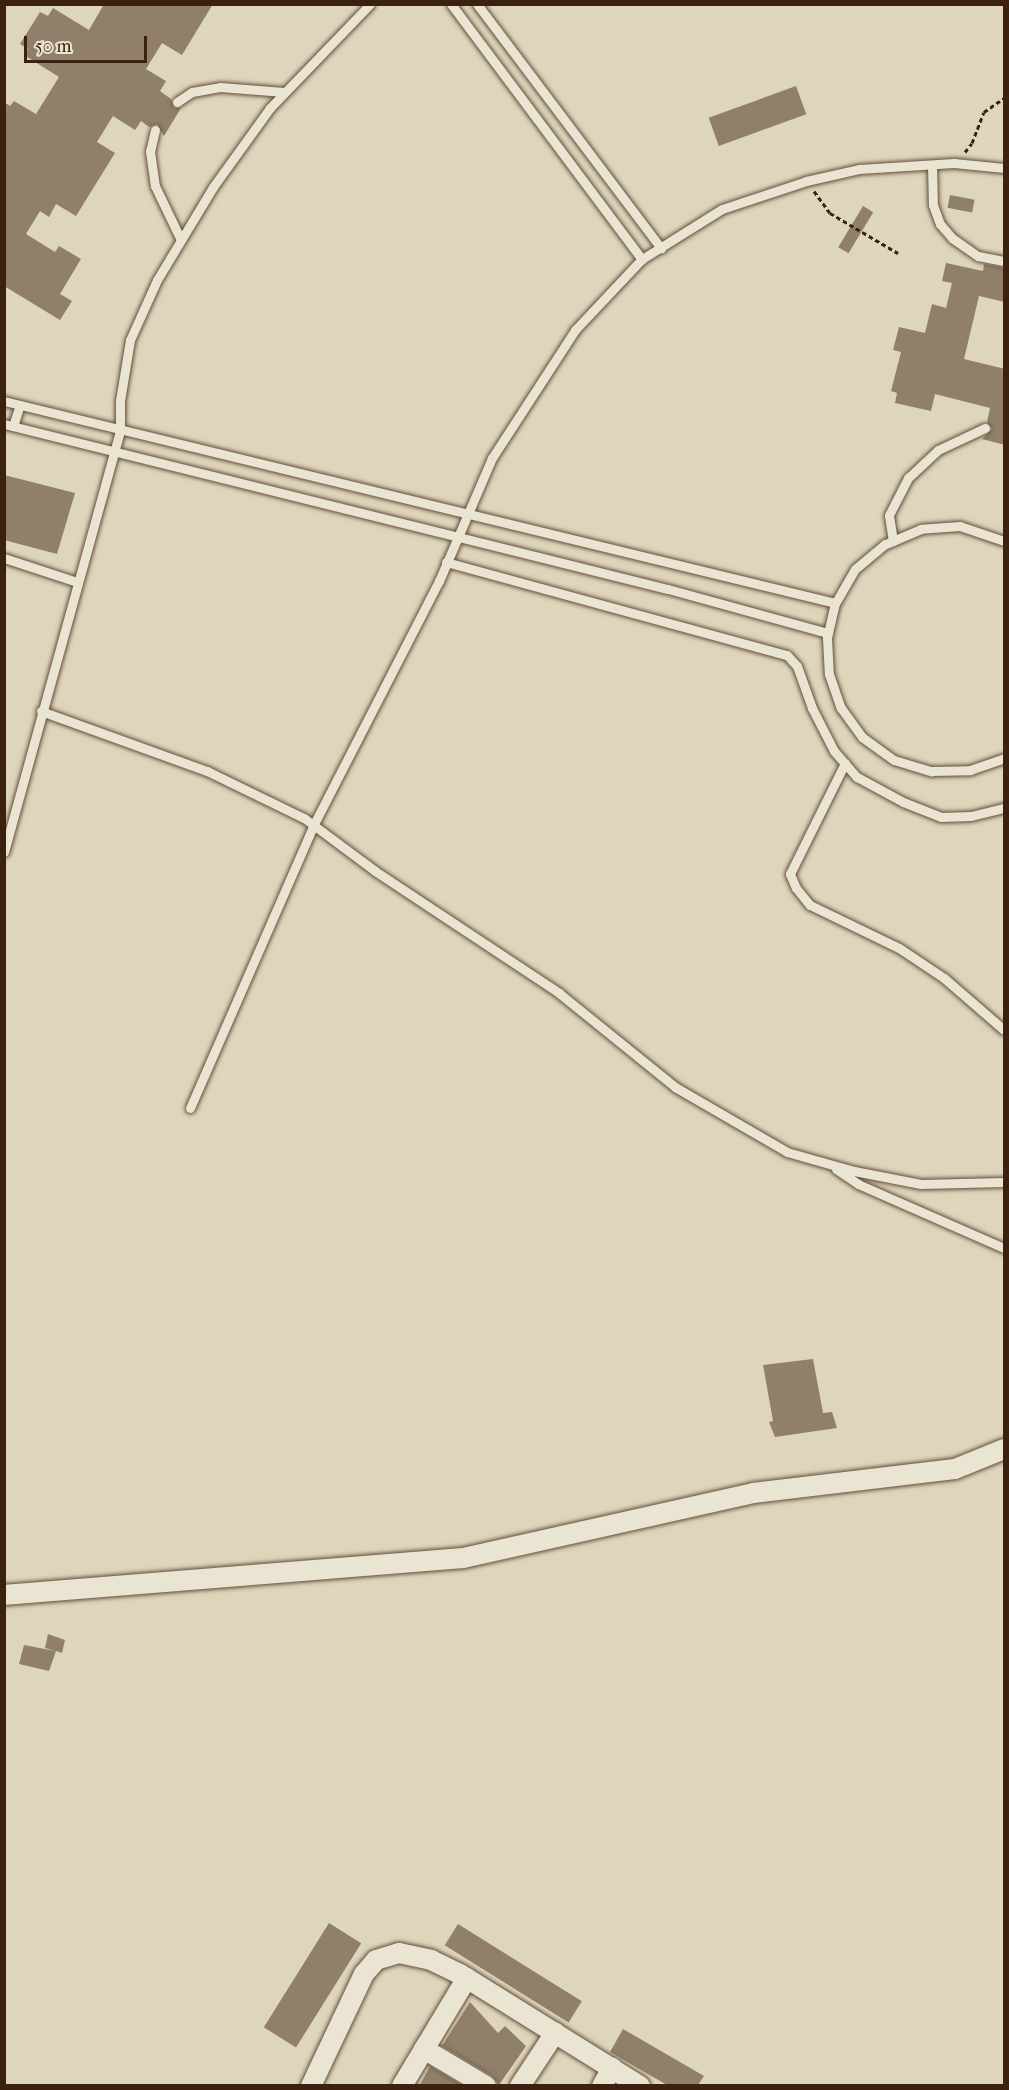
<!DOCTYPE html>
<style>
body{margin:0}
#map{position:relative;width:1009px;height:2090px;overflow:hidden;background:#ded6bc;font-family:"IM FELL French Canon",serif}
div>[style]{position:absolute}
.building>*{inset:0;background:#907f69;transform-origin:0 0}
.path>*{height:3px;margin-top:-1.5px;transform-origin:0;background:repeating-linear-gradient(90deg,#3c210f 0 4.5px,transparent 0 7.5px)}
.roads{filter:drop-shadow(0 0 2px #644e3a) drop-shadow(0 0 2px #644e3a)}
.service>*{height:9px;margin:-4.5px;padding:0 4.5px;transform-origin:4.5px;border-radius:4.5px;background:#eae4d3}
.minor>*{height:20px;margin:-10px;padding:0 10px;transform-origin:10px;border-radius:10px;background:#eae4d3}
span{translate:-50% -50%;white-space:nowrap;text-align:center;line-height:1.15;-webkit-text-stroke:6px #eae4d3;paint-order:stroke}
.frame{position:absolute;inset:0;border:6px solid #3c210f;pointer-events:none}
.scale{position:absolute;left:24px;top:36px;width:123px;height:27px;box-sizing:border-box;border:3px solid #3c210f;border-top:0;padding-left:8px;font-size:18px;line-height:21px;white-space:nowrap;color:#3c210f;-webkit-text-stroke:4px #eae4d3;paint-order:stroke}
</style>
<div id="map">
<div class="building">
<i style="clip-path:polygon(104px 4px,213px 4px,182px 55px,162px 43px,146px 69px,166px 81px,160px 91px,171px 99px,174px 108px,181px 108px,164px 136px,157px 124px,149px 127px,141px 121px,135px 130px,113px 116px,97px 142px,115px 153px,76px 216px,56px 204px,49px 217px,40px 211px,26px 234px,55px 252px,59px 246px,81px 259px,60px 294px,72px 301px,60px 320px,4px 286px,4px 102px,10px 106px,14px 101px,36px 114px,59px 77px,24px 55px,28px 49px,20px 44px,40px 12px,48px 16px,53px 8px,89px 30px)"></i>
<i style="left:796px;top:86px;width:30px;height:93px;rotate:70deg"></i>
<i style="left:950px;top:195px;width:25px;height:13px;rotate:11deg"></i>
<i style="left:863px;top:206px;width:12px;height:48px;rotate:31deg"></i>
<i style="clip-path:polygon(946px 263px,983px 271px,984px 264px,1005px 268px,1005px 302px,979px 296px,964px 359px,1005px 369px,1005px 445px,982px 439px,992px 429px,987px 422px,990px 408px,935px 394px,931px 411px,895px 403px,897px 393px,891px 391px,901px 352px,893px 350px,899px 327px,925px 333px,932px 304px,946px 308px,952px 283px,942px 281px)"></i>
<i style="clip-path:polygon(4px 475px,75px 493px,57px 554px,4px 540px)"></i>
<i style="clip-path:polygon(813px 1359px,823px 1413px,832px 1412px,837px 1428px,775px 1437px,769px 1422px,773px 1421px,763px 1365px)"></i>
<i style="clip-path:polygon(48px 1634px,65px 1640px,62px 1653px,56px 1651px,49px 1671px,19px 1664px,24px 1645px,55px 1651px,45px 1648px)"></i>
<i style="left:329px;top:1923px;width:38px;height:123px;rotate:32deg"></i>
<i style="left:458px;top:1924px;width:146px;height:25px;rotate:32deg"></i>
<i style="clip-path:polygon(470px 2002px,498px 2033px,505px 2026px,526px 2046px,499px 2085px,492px 2076px,442px 2046px)"></i>
<i style="clip-path:polygon(623px 2029px,704px 2076px,698px 2085px,667px 2085px,610px 2052px)"></i>
<i style="clip-path:polygon(430px 2066px,462px 2085px,420px 2085px)"></i>
</div>
<div class="path">
<i style="left:965px;top:152px;width:11px;rotate:-52deg"></i>
<i style="left:972px;top:143px;width:33px;rotate:-69deg"></i>
<i style="left:984px;top:112px;width:24px;rotate:-35deg"></i>
<i style="left:814px;top:191px;width:27px;rotate:54deg"></i>
<i style="left:830px;top:213px;width:79px;rotate:30.5deg"></i>
</div>
<div class="roads">
<div class="service">
<i style="left:451px;top:4px;width:319px;rotate:53.2deg"></i>
<i style="left:477px;top:4px;width:306px;rotate:53deg"></i>
<i style="left:177px;top:102px;width:18px;rotate:-34deg"></i>
<i style="left:192px;top:92px;width:28px;rotate:-10deg"></i>
<i style="left:220px;top:87px;width:64px;rotate:4.5deg"></i>
<i style="left:155px;top:130px;width:22px;rotate:103deg"></i>
<i style="left:150px;top:151px;width:35px;rotate:82deg"></i>
<i style="left:155px;top:186px;width:58px;rotate:64.3deg"></i>
<i style="left:932px;top:165px;width:40px;rotate:88.6deg"></i>
<i style="left:933px;top:205px;width:20px;rotate:70deg"></i>
<i style="left:940px;top:224px;width:18px;rotate:49deg"></i>
<i style="left:952px;top:238px;width:32px;rotate:35deg"></i>
<i style="left:978px;top:256px;width:26px;rotate:11deg"></i>
<i style="left:4px;top:401px;width:855px;rotate:13.66deg"></i>
<i style="left:4px;top:424px;width:684px;rotate:13.96deg"></i>
<i style="left:668px;top:589px;width:166px;rotate:15.4deg"></i>
<i style="left:13px;top:426px;width:22px;rotate:-72deg"></i>
<i style="left:893px;top:541px;width:26px;rotate:-99deg"></i>
<i style="left:889px;top:515px;width:42px;rotate:-62.8deg"></i>
<i style="left:908px;top:478px;width:41px;rotate:-43deg"></i>
<i style="left:938px;top:450px;width:52px;rotate:-25.1deg"></i>
<i style="left:1004px;top:541px;width:46px;rotate:-161.2deg"></i>
<i style="left:960px;top:526px;width:39px;rotate:176deg"></i>
<i style="left:921px;top:529px;width:39px;rotate:157deg"></i>
<i style="left:885px;top:544px;width:39px;rotate:140deg"></i>
<i style="left:855px;top:569px;width:39px;rotate:120deg"></i>
<i style="left:835px;top:603px;width:36px;rotate:103deg"></i>
<i style="left:827px;top:638px;width:36px;rotate:87deg"></i>
<i style="left:829px;top:674px;width:36px;rotate:71deg"></i>
<i style="left:841px;top:708px;width:36px;rotate:54deg"></i>
<i style="left:862px;top:737px;width:39px;rotate:36deg"></i>
<i style="left:894px;top:760px;width:39px;rotate:17deg"></i>
<i style="left:931px;top:771px;width:39px;rotate:-1deg"></i>
<i style="left:970px;top:770px;width:36px;rotate:-19deg"></i>
<i style="left:4px;top:558px;width:77px;rotate:18.2deg"></i>
<i style="left:446px;top:562px;width:353px;rotate:15.3deg"></i>
<i style="left:787px;top:655px;width:15px;rotate:48deg"></i>
<i style="left:797px;top:666px;width:45px;rotate:70.3deg"></i>
<i style="left:812px;top:708px;width:48px;rotate:62.9deg"></i>
<i style="left:834px;top:751px;width:35px;rotate:49deg"></i>
<i style="left:857px;top:777px;width:52px;rotate:28.5deg"></i>
<i style="left:903px;top:802px;width:41px;rotate:21.5deg"></i>
<i style="left:941px;top:817px;width:30px;rotate:-2deg"></i>
<i style="left:971px;top:816px;width:34px;rotate:-14deg"></i>
<i style="left:41px;top:711px;width:177px;rotate:19.9deg"></i>
<i style="left:207px;top:771px;width:108px;rotate:25.9deg"></i>
<i style="left:304px;top:818px;width:89px;rotate:36.7deg"></i>
<i style="left:375px;top:871px;width:221px;rotate:33.5deg"></i>
<i style="left:559px;top:993px;width:149px;rotate:39deg"></i>
<i style="left:675px;top:1087px;width:129px;rotate:30.1deg"></i>
<i style="left:787px;top:1152px;width:70px;rotate:15.8deg"></i>
<i style="left:854px;top:1171px;width:68px;rotate:11deg"></i>
<i style="left:921px;top:1184px;width:83px;rotate:-1.4deg"></i>
<i style="left:845px;top:763px;width:124px;rotate:116.4deg"></i>
<i style="left:790px;top:874px;width:15px;rotate:67deg"></i>
<i style="left:796px;top:888px;width:22px;rotate:51deg"></i>
<i style="left:810px;top:905px;width:99px;rotate:25.8deg"></i>
<i style="left:899px;top:948px;width:54px;rotate:33.7deg"></i>
<i style="left:944px;top:978px;width:79px;rotate:40.9deg"></i>
<i style="left:4px;top:852px;width:438px;rotate:-74.6deg"></i>
<i style="left:120px;top:430px;width:29px;rotate:-90deg"></i>
<i style="left:120px;top:401px;width:62px;rotate:-80.7deg"></i>
<i style="left:130px;top:340px;width:66px;rotate:-65.8deg"></i>
<i style="left:157px;top:280px;width:109px;rotate:-58.9deg"></i>
<i style="left:213px;top:187px;width:97px;rotate:-54.2deg"></i>
<i style="left:270px;top:108px;width:144px;rotate:-46.1deg"></i>
<i style="left:190px;top:1108px;width:308px;rotate:-66.4deg"></i>
<i style="left:313px;top:826px;width:276px;rotate:-62.8deg"></i>
<i style="left:439px;top:581px;width:134px;rotate:-66.7deg"></i>
<i style="left:492px;top:458px;width:153px;rotate:-57deg"></i>
<i style="left:575px;top:330px;width:98px;rotate:-46.7deg"></i>
<i style="left:642px;top:259px;width:94px;rotate:-32deg"></i>
<i style="left:722px;top:209px;width:89px;rotate:-18.4deg"></i>
<i style="left:806px;top:181px;width:54px;rotate:-12.8deg"></i>
<i style="left:859px;top:169px;width:95px;rotate:-3.6deg"></i>
<i style="left:954px;top:163px;width:50px;rotate:5.7deg"></i>
<i style="left:836px;top:1169px;width:27px;rotate:34deg"></i>
<i style="left:858px;top:1184px;width:159px;rotate:23.7deg"></i>
</div>
<div class="minor">
<i style="left:4px;top:1595px;width:460px;rotate:-4.6deg"></i>
<i style="left:463px;top:1558px;width:297px;rotate:-12.6deg"></i>
<i style="left:753px;top:1493px;width:203px;rotate:-6.8deg"></i>
<i style="left:955px;top:1469px;width:53px;rotate:-22.2deg"></i>
<i style="left:424px;top:2049px;width:72px;rotate:30.8deg"></i>
<i style="left:311px;top:2086px;width:124px;rotate:-64.7deg"></i>
<i style="left:364px;top:1974px;width:18px;rotate:-49deg"></i>
<i style="left:376px;top:1960px;width:24px;rotate:-17deg"></i>
<i style="left:399px;top:1953px;width:33px;rotate:12deg"></i>
<i style="left:431px;top:1960px;width:32px;rotate:26deg"></i>
<i style="left:460px;top:1974px;width:212px;rotate:31.9deg"></i>
<i style="left:402px;top:2086px;width:126px;rotate:-59deg"></i>
<i style="left:520px;top:2086px;width:64px;rotate:-56.6deg"></i>
<i style="left:602px;top:2086px;width:21px;rotate:-61deg"></i>
</div>
</div>
<div class="frame"></div>
<div class="scale">50 m</div>
</div>
